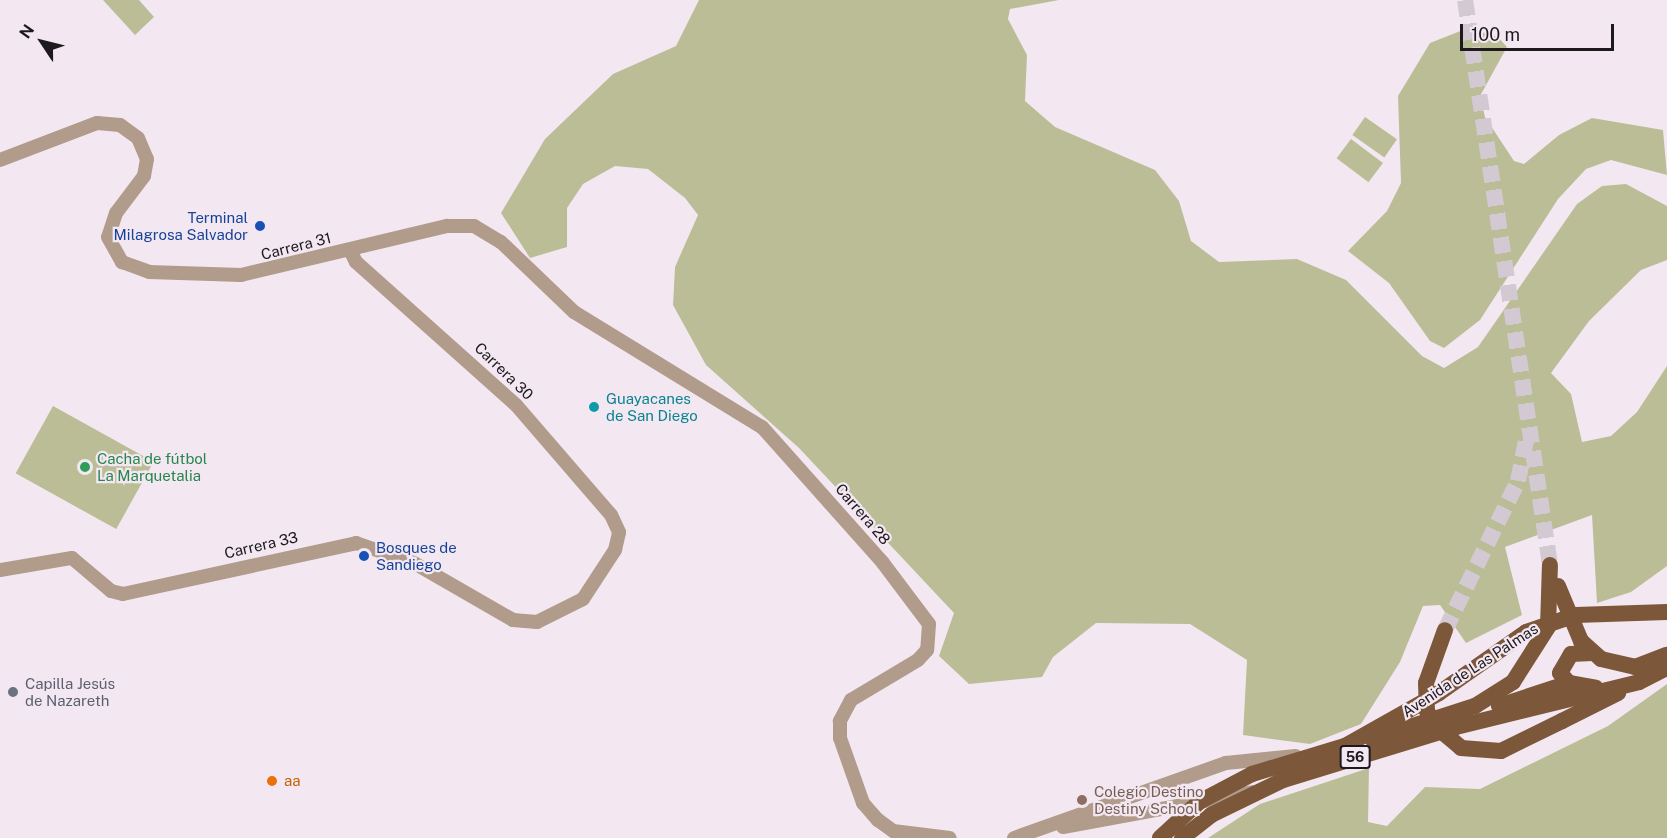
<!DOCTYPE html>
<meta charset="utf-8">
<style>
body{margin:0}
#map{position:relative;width:1667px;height:838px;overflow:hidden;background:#f3e8f2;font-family:"Public Sans",sans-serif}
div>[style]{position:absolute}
.green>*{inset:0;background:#bbbd97;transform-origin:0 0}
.primary-tunnel>*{height:16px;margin-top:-8px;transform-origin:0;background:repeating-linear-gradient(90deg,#d3c9d2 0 16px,transparent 0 24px)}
.tertiary>*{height:14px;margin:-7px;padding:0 7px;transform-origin:7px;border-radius:7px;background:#b19b8a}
.primary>*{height:16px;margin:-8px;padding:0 8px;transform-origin:8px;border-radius:8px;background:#7d5739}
.primary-bridge>*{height:16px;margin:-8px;padding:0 8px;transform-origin:8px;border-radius:8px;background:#7d5739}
.dots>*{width:16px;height:16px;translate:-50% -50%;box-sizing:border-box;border:3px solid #f3e8f2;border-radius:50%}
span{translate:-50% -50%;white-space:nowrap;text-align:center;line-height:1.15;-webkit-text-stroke:4.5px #f3e8f2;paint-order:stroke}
.shield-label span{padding:2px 4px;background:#f3e8f2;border:2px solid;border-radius:4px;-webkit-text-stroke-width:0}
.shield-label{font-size:14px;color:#1d191d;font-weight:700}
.transit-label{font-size:15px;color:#164399}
.right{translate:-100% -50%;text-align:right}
.left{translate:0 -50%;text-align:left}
.street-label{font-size:15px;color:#1d191d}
.culture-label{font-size:15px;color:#0d838f}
.leisure-label{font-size:15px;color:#27864d}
.worship-label{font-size:15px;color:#5b616d}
.food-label{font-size:15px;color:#c56008}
.education-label{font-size:15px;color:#785e54}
.north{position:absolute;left:12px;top:12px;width:60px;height:60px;-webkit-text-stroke:4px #f3e8f2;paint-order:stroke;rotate:305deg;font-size:16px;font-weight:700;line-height:24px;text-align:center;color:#1d191d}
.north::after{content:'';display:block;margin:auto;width:21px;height:27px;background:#1d191d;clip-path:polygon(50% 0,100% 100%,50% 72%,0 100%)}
.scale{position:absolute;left:1460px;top:24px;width:154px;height:27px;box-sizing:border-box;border:3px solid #1d191d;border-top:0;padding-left:8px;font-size:18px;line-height:21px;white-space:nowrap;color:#1d191d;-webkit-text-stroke:4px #f3e8f2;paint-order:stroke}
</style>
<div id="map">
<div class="green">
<i style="clip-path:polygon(103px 0,139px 0,154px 17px,135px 35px)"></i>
<i style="clip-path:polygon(699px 0,1059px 0,1010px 9px,1008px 19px,1027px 55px,1025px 101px,1055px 127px,1155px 170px,1179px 201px,1191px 241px,1219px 262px,1297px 259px,1346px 280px,1422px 356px,1444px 368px,1478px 347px,1577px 204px,1602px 186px,1626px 184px,1667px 206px,1667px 260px,1641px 270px,1589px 321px,1551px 373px,1571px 394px,1582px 442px,1611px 436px,1637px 412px,1667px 366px,1667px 566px,1631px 592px,1597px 603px,1592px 515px,1505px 547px,1522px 615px,1466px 643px,1440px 605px,1423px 606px,1400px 662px,1361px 724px,1310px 744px,1243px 735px,1247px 660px,1190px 624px,1096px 623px,1053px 657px,1042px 677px,969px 684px,939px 656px,954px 613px,799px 448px,706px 365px,673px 305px,675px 267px,698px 215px,685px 198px,648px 169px,615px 166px,583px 184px,567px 208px,567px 247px,530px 258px,501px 213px,545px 139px,613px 74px,676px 46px)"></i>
<i style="clip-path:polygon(1468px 28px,1498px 37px,1507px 47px,1480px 96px,1485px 117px,1514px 161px,1524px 164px,1559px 135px,1592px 118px,1663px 130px,1667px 175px,1611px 160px,1586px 169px,1558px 199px,1480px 320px,1444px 348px,1430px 341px,1389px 283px,1348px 251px,1387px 211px,1401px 183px,1398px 96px,1430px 43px)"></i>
<i style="left:1365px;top:117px;width:39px;height:22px;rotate:35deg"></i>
<i style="left:1351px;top:139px;width:40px;height:24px;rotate:37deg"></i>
<i style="left:53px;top:406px;width:115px;height:77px;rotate:29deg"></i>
<i style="clip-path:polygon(1667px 684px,1667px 838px,1208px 838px,1260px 804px,1369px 768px,1368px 822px,1387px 826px,1425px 787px,1480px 789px,1608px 726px)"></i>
</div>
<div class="primary-tunnel">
<i style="left:1465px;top:0;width:571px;rotate:81.44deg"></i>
<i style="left:1445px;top:630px;width:166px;rotate:-63.9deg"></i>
<i style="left:1518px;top:481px;width:41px;rotate:-78.7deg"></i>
</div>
<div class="tertiary">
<i style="left:0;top:160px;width:104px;rotate:-20.9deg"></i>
<i style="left:97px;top:123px;width:23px;rotate:5deg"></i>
<i style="left:120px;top:125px;width:22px;rotate:36deg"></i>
<i style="left:138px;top:138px;width:23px;rotate:67deg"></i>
<i style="left:147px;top:159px;width:17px;rotate:100deg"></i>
<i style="left:144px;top:176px;width:46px;rotate:127.1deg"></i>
<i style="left:116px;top:213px;width:25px;rotate:108deg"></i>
<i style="left:108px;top:237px;width:29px;rotate:61deg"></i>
<i style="left:122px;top:262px;width:29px;rotate:20deg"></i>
<i style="left:149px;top:272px;width:92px;rotate:1.9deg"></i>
<i style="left:241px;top:275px;width:212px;rotate:-13.4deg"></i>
<i style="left:447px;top:226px;width:27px"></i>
<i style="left:474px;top:226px;width:31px;rotate:31deg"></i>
<i style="left:501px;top:242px;width:101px;rotate:43.8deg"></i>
<i style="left:574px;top:312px;width:220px;rotate:31.5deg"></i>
<i style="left:762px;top:427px;width:182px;rotate:48.3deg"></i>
<i style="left:883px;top:563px;width:76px;rotate:53deg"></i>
<i style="left:929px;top:624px;width:26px;rotate:94deg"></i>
<i style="left:927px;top:650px;width:13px;rotate:132deg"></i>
<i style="left:918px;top:660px;width:78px;rotate:149.2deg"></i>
<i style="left:851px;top:700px;width:24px;rotate:118deg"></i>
<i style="left:840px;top:721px;width:17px;rotate:90deg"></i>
<i style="left:840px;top:738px;width:69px;rotate:70.5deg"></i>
<i style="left:863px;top:803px;width:23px;rotate:49deg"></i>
<i style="left:878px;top:820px;width:19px;rotate:36deg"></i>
<i style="left:893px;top:831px;width:57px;rotate:7deg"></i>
<i style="left:0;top:570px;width:73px;rotate:-9.5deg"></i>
<i style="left:72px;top:558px;width:51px;rotate:40.2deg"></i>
<i style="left:111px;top:591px;width:12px;rotate:14deg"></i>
<i style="left:123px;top:594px;width:239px;rotate:-12.3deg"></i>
<i style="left:356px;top:543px;width:61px;rotate:19deg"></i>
<i style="left:414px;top:563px;width:114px;rotate:29.9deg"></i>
<i style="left:513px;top:620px;width:24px;rotate:5deg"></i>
<i style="left:537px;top:622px;width:51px;rotate:-26.6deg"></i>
<i style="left:583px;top:599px;width:59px;rotate:-56.9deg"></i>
<i style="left:615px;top:550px;width:18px;rotate:-77deg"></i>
<i style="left:619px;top:532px;width:19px;rotate:-115deg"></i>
<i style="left:611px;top:515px;width:145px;rotate:-130.8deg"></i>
<i style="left:516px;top:405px;width:215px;rotate:-138.2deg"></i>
<i style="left:356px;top:262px;width:13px;rotate:-117deg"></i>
<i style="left:1063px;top:827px;width:193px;rotate:-10.4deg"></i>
<i style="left:1014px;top:838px;width:225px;rotate:-19.5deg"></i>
<i style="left:1226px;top:763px;width:70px;rotate:-5.7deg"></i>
</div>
<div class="primary">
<i style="left:1558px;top:586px;width:60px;rotate:67.3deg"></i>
<i style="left:1581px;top:641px;width:27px;rotate:42deg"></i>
<i style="left:1601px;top:659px;width:35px;rotate:13deg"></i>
<i style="left:1635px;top:667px;width:34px;rotate:-21deg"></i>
<i style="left:1576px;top:615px;width:91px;rotate:-1.9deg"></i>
<i style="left:1592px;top:653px;width:21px;rotate:177deg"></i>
<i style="left:1571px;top:654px;width:22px;rotate:120deg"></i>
<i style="left:1560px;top:673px;width:13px;rotate:48deg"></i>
<i style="left:1569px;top:683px;width:27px;rotate:10deg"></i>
<i style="left:1426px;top:683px;width:56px;rotate:-70.3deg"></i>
<i style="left:1499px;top:706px;width:74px;rotate:-18.2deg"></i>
<i style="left:1562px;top:721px;width:63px;rotate:-26.6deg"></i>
<i style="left:1372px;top:739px;width:108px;rotate:-17.8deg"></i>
<i style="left:1475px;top:706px;width:45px;rotate:-32.3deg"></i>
<i style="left:1513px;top:682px;width:65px;rotate:-57.5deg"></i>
<i style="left:1548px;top:627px;width:62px;rotate:-88.2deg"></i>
<i style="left:1252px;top:774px;width:97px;rotate:-16.8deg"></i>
<i style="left:1345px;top:746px;width:108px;rotate:-29.4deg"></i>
<i style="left:1439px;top:693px;width:106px;rotate:-35deg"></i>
<i style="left:1182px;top:838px;width:37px;rotate:-38deg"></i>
<i style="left:1211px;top:815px;width:80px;rotate:-25.9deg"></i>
<i style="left:1283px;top:780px;width:181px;rotate:-17deg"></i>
<i style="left:1456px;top:727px;width:188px;rotate:-13.8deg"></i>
<i style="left:1639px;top:682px;width:31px;rotate:-27deg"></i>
</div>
<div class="primary-bridge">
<i style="left:1526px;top:632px;width:53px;rotate:-18.8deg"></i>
<i style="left:1426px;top:683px;width:28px;rotate:88deg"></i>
<i style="left:1427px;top:711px;width:16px;rotate:63deg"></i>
<i style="left:1434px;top:725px;width:35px;rotate:40deg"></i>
<i style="left:1461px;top:748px;width:40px;rotate:4.3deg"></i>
<i style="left:1501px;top:751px;width:68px;rotate:-26.2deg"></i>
<i style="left:1160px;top:838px;width:53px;rotate:-42.7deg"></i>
<i style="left:1199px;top:802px;width:60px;rotate:-27.8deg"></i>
</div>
<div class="dots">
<i style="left:260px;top:226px;background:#1a4fb4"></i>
<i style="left:594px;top:407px;background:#0f9aa8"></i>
<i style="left:85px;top:467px;background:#2e9e5b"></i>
<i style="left:364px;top:556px;background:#1a4fb4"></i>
<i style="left:13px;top:692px;background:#6b7280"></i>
<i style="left:272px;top:781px;background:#e8710a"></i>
<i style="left:1082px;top:800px;background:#8d6e63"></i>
</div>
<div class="shield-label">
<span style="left:1355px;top:757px">56</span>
</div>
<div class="transit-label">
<span class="right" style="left:248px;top:226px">Terminal<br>Milagrosa Salvador</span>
<span class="left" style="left:376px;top:556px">Bosques de<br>Sandiego</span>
</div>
<div class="street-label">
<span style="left:296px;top:246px;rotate:-14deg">Carrera 31</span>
<span style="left:504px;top:371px;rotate:44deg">Carrera 30</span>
<span style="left:863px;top:514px;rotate:49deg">Carrera 28</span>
<span style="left:261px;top:545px;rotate:-13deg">Carrera 33</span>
<span style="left:1470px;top:670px;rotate:-33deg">Avenida de Las Palmas</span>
</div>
<div class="culture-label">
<span class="left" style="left:606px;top:407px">Guayacanes<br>de San Diego</span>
</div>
<div class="leisure-label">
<span class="left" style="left:97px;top:467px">Cacha de fútbol<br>La Marquetalia</span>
</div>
<div class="worship-label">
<span class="left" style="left:25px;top:692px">Capilla Jesús<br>de Nazareth</span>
</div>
<div class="food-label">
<span class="left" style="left:284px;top:781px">aa</span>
</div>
<div class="education-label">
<span class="left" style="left:1094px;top:800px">Colegio Destino<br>Destiny School</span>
</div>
<div class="north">N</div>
<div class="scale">100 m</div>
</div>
